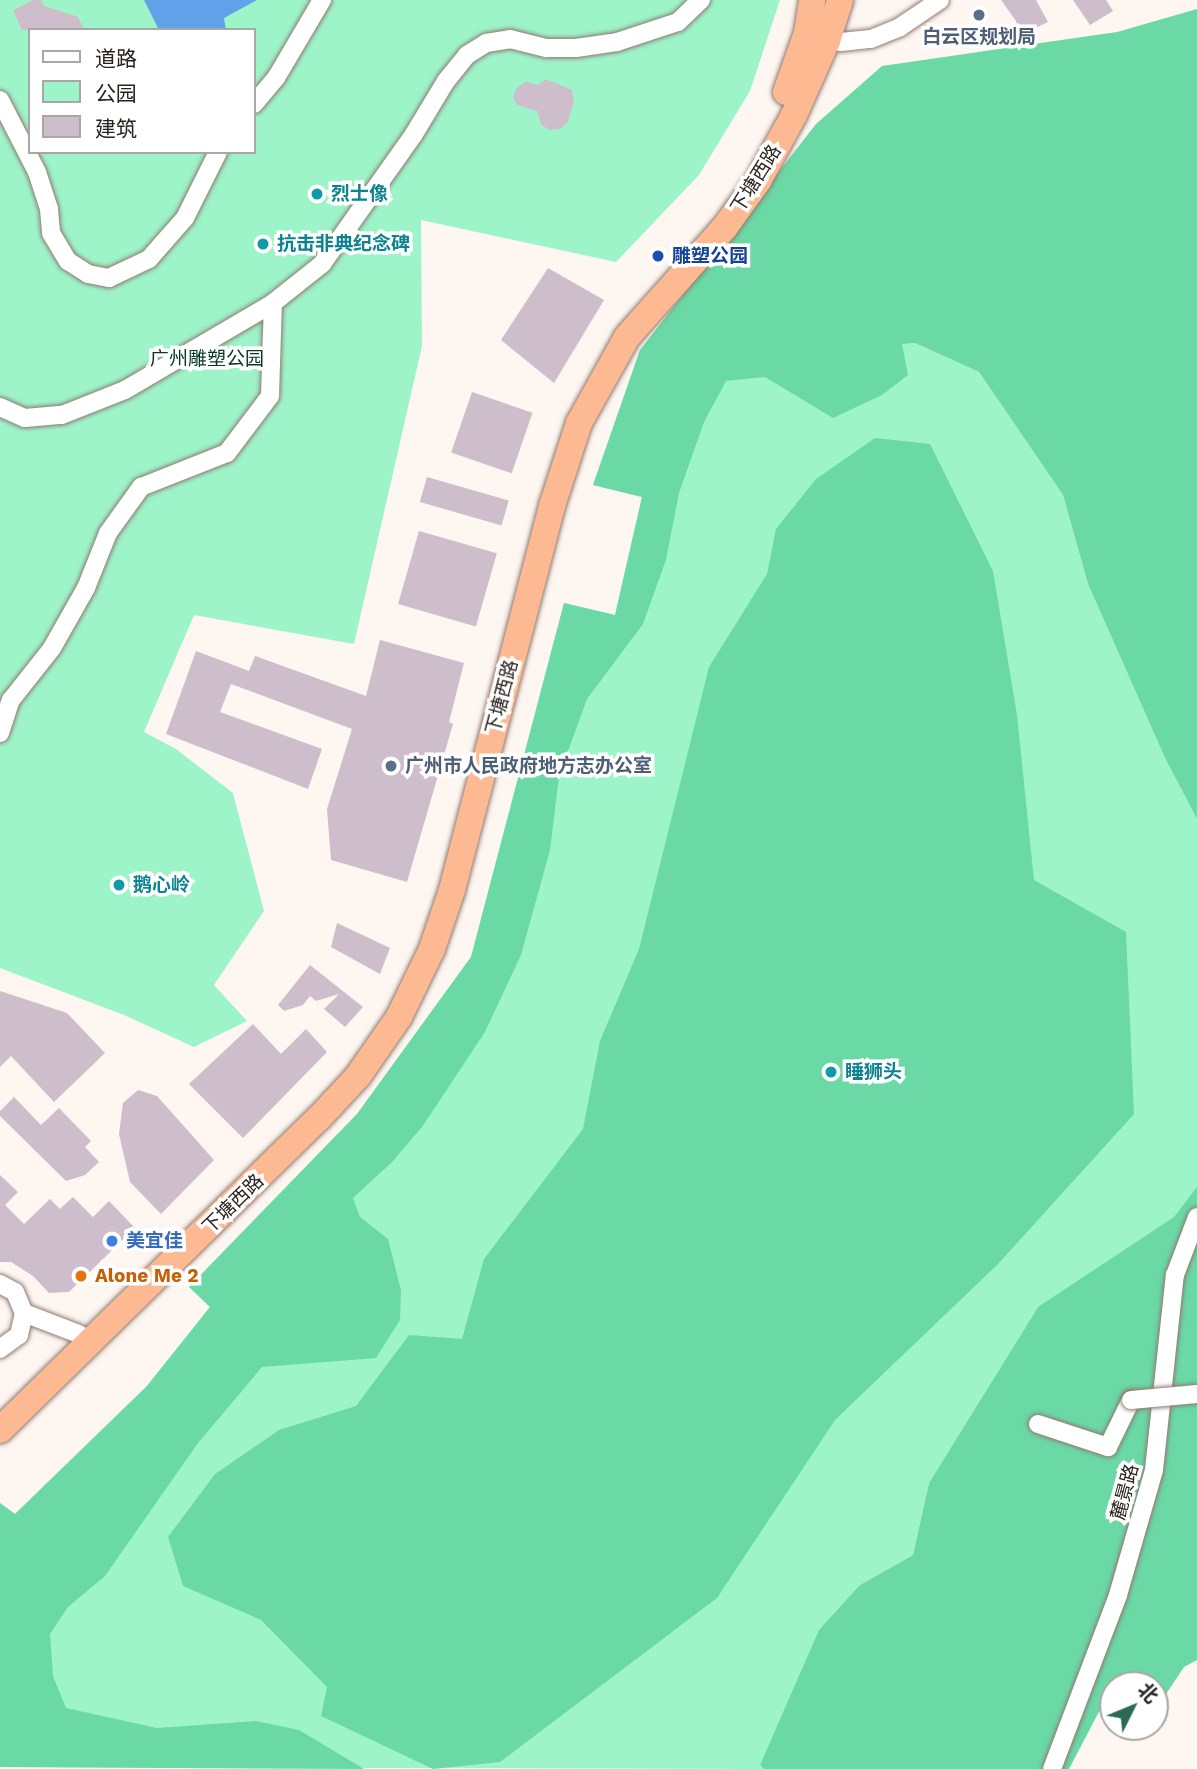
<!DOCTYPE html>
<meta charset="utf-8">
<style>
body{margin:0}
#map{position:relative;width:1197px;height:1769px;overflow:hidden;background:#fef6f1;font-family:"Work Sans","Noto Sans SC",sans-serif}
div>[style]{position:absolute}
.green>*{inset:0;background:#9ef4c9}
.forest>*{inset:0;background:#6ad9a6}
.water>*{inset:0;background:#61a1ea}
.building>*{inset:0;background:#cebdcb;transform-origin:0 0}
.roads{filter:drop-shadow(0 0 2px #8e7b71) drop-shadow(0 0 2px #8e7b71)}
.minor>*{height:18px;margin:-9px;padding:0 9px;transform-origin:9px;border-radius:9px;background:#fff}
.highway>*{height:26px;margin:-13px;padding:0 13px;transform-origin:13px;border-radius:13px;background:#fdba92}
.bridges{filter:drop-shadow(0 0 2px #8e7b71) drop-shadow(0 0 2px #8e7b71)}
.minor-bridge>*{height:18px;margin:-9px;padding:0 9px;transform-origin:9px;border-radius:9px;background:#fff}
.dots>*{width:19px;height:19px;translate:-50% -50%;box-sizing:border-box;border:4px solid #fff;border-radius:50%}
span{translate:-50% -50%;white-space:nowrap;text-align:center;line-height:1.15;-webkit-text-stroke:7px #fff;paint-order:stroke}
.service-label{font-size:19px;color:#4e5e75;font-weight:700}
.left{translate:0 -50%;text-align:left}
.street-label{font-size:19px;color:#29221d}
.culture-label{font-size:19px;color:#0d838f;font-weight:700}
.transit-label{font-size:19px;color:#164399;font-weight:700}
.park-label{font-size:19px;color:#063825}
.shop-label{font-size:19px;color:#366cbe;font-weight:700}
.food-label{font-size:19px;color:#c56008;font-weight:700}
.legend{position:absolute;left:28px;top:28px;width:228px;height:126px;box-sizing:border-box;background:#fff;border:2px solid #a9a7a5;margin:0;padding:9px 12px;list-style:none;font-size:21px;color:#29221d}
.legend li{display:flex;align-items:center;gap:14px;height:35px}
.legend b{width:35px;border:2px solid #a9a7a5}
.north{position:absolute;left:1099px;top:1671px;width:70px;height:70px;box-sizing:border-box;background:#fff;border:2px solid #a9a7a5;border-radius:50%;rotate:47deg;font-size:19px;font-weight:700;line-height:28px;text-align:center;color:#29221d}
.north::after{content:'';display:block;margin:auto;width:24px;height:32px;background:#2d6953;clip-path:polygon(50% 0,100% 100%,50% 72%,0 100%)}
</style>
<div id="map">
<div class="green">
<i style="clip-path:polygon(evenodd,0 0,780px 0,750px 91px,699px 175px,616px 262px,421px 220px,422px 346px,354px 644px,194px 615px,144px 732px,176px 749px,233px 793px,264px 911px,214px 985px,247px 1021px,194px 1047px,124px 1015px,0 968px,0 0,30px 30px,254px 30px,254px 152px,30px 152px,30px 30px)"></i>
<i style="clip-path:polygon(915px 343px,979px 372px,1063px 495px,1088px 584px,1165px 758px,1197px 819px,1197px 1298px,1038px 1307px,929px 1483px,913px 1555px,860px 1585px,760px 1765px,764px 1769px,0 1767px,0 1503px,15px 1514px,147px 1386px,210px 1307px,189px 1287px,357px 1114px,471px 957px,564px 603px,615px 615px,642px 497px,593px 485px,640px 350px)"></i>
</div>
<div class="forest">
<i style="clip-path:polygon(1197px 9px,1197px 819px,1165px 758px,1088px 584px,1063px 495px,979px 372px,915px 343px,902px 344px,908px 375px,882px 395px,833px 418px,765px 377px,726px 381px,704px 422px,679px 493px,666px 560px,643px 624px,587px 699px,559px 776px,550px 850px,521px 955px,485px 1032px,422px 1127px,392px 1162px,353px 1198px,360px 1217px,388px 1239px,401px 1290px,400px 1320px,376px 1358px,262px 1367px,198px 1443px,105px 1576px,68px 1607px,50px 1634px,53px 1676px,66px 1708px,157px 1728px,256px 1721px,299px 1730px,364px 1769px,0 1767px,0 1503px,15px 1514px,147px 1386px,210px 1307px,189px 1287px,357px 1114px,471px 957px,564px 603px,615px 615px,642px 497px,593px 485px,640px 350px,816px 124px,882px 66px,1117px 32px)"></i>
<i style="clip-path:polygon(875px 438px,930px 444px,993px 571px,1017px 715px,1034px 880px,1126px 932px,1134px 1114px,998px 1264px,835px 1420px,717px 1598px,500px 1762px,433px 1769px,321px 1716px,327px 1687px,261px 1620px,183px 1586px,168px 1537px,215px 1474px,279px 1430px,356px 1406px,409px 1335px,462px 1339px,484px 1259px,583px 1129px,600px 1041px,639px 949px,709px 667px,767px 574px,776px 529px,816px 479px)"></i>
<i style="clip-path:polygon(1197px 1187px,1197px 1660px,1184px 1667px,1164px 1697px,1155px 1695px,1155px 1685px,1113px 1685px,1069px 1769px,764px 1769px,760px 1765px,819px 1630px,860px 1585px,913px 1555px,929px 1483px,1038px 1307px,1174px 1217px)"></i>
</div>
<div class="water">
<i style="clip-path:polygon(144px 0,257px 0,224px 18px,226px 30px,159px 30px)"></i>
</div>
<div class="building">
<i style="clip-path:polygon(33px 0,41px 0,44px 6px,78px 17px,84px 30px,22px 30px,13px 10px)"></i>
<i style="clip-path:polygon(1001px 0,1036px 0,1048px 22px,1018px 36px,1016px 21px)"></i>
<i style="clip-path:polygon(1073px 0,1106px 0,1113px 11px,1090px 25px)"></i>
<i style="clip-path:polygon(546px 79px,572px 90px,574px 103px,567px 123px,560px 129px,549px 130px,541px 124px,537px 111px,517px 105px,513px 97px,517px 87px,526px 82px,538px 85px)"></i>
<i style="clip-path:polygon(548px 268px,604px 300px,554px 383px,501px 340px)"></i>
<i style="left:472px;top:392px;width:64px;height:64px;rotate:19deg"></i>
<i style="left:427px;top:477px;width:85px;height:26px;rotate:16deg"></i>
<i style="left:419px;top:531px;width:81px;height:76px;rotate:16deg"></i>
<i style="clip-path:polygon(380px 640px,464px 663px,449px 722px,453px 724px,407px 882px,331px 860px,327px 809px,352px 729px,231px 684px,220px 712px,322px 749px,308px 789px,166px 734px,196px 651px,249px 671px,255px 656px,366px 696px)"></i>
<i style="clip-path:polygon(337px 923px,390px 948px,380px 974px,331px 947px)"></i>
<i style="clip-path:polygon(310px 965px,363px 1007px,345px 1027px,324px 1009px,339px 994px,316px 1001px,310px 996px,303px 1005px,284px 1011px,278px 1005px)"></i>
<i style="clip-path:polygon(0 991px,67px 1013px,105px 1053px,54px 1102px,11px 1056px,0 1067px)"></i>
<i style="clip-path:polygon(253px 1024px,281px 1054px,306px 1029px,327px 1052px,243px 1138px,189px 1084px)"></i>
<i style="clip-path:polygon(138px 1090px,157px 1096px,214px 1160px,161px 1214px,130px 1182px,119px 1134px,123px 1103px)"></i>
<i style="clip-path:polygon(14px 1097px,41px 1125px,59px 1108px,91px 1141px,85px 1147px,99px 1162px,85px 1175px,66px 1181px,0 1116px,0 1111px)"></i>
<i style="clip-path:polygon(0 1175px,18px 1192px,5px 1205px,24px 1224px,50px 1199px,60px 1209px,73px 1197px,93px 1217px,109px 1201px,135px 1228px,69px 1292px,49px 1293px,33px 1276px,11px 1262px,0 1262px)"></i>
</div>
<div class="roads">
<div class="minor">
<i style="left:819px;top:38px;width:22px;rotate:10deg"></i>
<i style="left:841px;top:42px;width:30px;rotate:-6deg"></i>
<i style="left:871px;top:39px;width:31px;rotate:-22deg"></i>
<i style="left:900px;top:27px;width:48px;rotate:-34deg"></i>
<i style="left:0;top:100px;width:81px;rotate:62.8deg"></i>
<i style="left:37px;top:172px;width:39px;rotate:72deg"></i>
<i style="left:49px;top:209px;width:24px;rotate:85deg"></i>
<i style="left:51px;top:233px;width:33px;rotate:59deg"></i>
<i style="left:68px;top:261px;width:24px;rotate:33deg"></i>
<i style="left:88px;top:274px;width:21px;rotate:11deg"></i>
<i style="left:109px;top:278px;width:44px;rotate:-25.4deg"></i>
<i style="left:149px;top:259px;width:55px;rotate:-48.7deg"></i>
<i style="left:185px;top:218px;width:74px;rotate:-63.4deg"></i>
<i style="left:254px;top:104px;width:34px;rotate:-50deg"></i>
<i style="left:276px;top:78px;width:91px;rotate:-59.5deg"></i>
<i style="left:0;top:407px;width:27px;rotate:24deg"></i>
<i style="left:25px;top:418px;width:37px;rotate:-5deg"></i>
<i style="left:62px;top:415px;width:68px;rotate:-21.6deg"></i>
<i style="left:125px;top:390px;width:172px;rotate:-30.4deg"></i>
<i style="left:273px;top:303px;width:63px;rotate:-38.5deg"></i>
<i style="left:322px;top:264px;width:159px;rotate:-54.7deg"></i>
<i style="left:414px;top:134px;width:62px;rotate:-58.9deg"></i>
<i style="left:446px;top:81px;width:33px;rotate:-51deg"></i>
<i style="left:467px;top:55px;width:22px;rotate:-32deg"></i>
<i style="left:486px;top:43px;width:24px;rotate:-9deg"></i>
<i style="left:510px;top:39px;width:38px;rotate:14deg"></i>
<i style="left:547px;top:48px;width:29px"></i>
<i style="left:576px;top:48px;width:41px;rotate:-8.3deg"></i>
<i style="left:617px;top:42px;width:64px;rotate:-18.2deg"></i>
<i style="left:678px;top:22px;width:32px;rotate:-44deg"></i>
<i style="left:0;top:733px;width:35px;rotate:-72deg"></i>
<i style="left:11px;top:700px;width:66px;rotate:-51.7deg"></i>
<i style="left:52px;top:648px;width:69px;rotate:-60.5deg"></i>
<i style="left:86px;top:588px;width:59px;rotate:-68.2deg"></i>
<i style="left:108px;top:533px;width:57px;rotate:-54.3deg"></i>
<i style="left:141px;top:487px;width:92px;rotate:-21.6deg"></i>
<i style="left:227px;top:453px;width:71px;rotate:-53deg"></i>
<i style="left:270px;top:396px;width:93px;rotate:-88.2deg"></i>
<i style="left:0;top:1284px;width:17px;rotate:28deg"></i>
<i style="left:15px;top:1292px;width:23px;rotate:67deg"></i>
<i style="left:24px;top:1313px;width:23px;rotate:103deg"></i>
<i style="left:19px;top:1335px;width:24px;rotate:144deg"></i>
<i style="left:24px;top:1313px;width:59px;rotate:20.9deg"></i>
<i style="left:1038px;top:1424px;width:74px;rotate:18.2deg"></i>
<i style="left:1108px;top:1447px;width:52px;rotate:-63.9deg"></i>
<i style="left:1052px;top:1769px;width:186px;rotate:-69.2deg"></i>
<i style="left:1118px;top:1595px;width:130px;rotate:-73.9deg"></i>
<i style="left:1154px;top:1470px;width:196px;rotate:-83.9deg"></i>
<i style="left:1175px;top:1275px;width:62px;rotate:-69.2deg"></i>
</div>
<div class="highway">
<i style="left:786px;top:92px;width:63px;rotate:-70.4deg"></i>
<i style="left:807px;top:33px;width:33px;rotate:-81deg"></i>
<i style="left:0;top:1430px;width:446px;rotate:-44.4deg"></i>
<i style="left:319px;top:1118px;width:57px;rotate:-47.1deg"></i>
<i style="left:358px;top:1076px;width:72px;rotate:-55.2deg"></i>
<i style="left:399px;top:1017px;width:76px;rotate:-64.1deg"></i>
<i style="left:432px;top:949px;width:62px;rotate:-71.3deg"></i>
<i style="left:452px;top:890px;width:397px;rotate:-75.4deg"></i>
<i style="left:552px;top:506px;width:87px;rotate:-72deg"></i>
<i style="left:579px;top:423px;width:98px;rotate:-60.8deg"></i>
<i style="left:627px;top:337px;width:147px;rotate:-48.3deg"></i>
<i style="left:725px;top:227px;width:57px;rotate:-54.3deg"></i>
<i style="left:758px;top:181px;width:75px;rotate:-61.4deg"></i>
<i style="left:794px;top:115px;width:81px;rotate:-66deg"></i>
<i style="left:827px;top:41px;width:43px;rotate:-72.4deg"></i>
</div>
</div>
<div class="bridges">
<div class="minor-bridge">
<i style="left:1131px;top:1400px;width:66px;rotate:-5.2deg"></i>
</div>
</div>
<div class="dots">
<i style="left:979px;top:15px;background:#5c6f8a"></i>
<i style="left:317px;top:194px;background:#0f9aa8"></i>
<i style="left:263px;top:244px;background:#0f9aa8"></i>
<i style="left:658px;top:256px;background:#1a4fb4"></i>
<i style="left:391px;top:766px;background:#5c6f8a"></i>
<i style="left:119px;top:885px;background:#0f9aa8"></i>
<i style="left:831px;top:1072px;background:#0f9aa8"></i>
<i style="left:112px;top:1241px;background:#3f7fe0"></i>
<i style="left:81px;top:1276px;background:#e8710a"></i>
</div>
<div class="service-label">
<span style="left:979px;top:37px">白云区规划局</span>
<span class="left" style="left:405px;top:766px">广州市人民政府地方志办公室</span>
</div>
<div class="street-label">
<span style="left:756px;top:179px;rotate:-58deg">下塘西路</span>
<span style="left:502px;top:697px;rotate:-75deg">下塘西路</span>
<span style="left:233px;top:1204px;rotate:-44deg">下塘西路</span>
<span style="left:1125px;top:1492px;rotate:-75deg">麓景路</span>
</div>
<div class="culture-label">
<span class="left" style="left:331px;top:194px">烈士像</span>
<span class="left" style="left:277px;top:244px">抗击非典纪念碑</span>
<span class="left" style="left:133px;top:885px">鹅心岭</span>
<span class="left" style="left:845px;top:1072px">睡狮头</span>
</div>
<div class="transit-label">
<span class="left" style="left:672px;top:256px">雕塑公园</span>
</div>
<div class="park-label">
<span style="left:207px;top:359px">广州雕塑公园</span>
</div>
<div class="shop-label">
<span class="left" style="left:126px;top:1241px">美宜佳</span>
</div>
<div class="food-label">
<span class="left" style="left:95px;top:1276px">Alone Me 2</span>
</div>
<ul class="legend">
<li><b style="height:9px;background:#fff"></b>道路</li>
<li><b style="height:19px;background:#9ef4c9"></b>公园</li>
<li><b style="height:19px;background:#cebdcb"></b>建筑</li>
</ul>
<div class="north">北</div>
</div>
